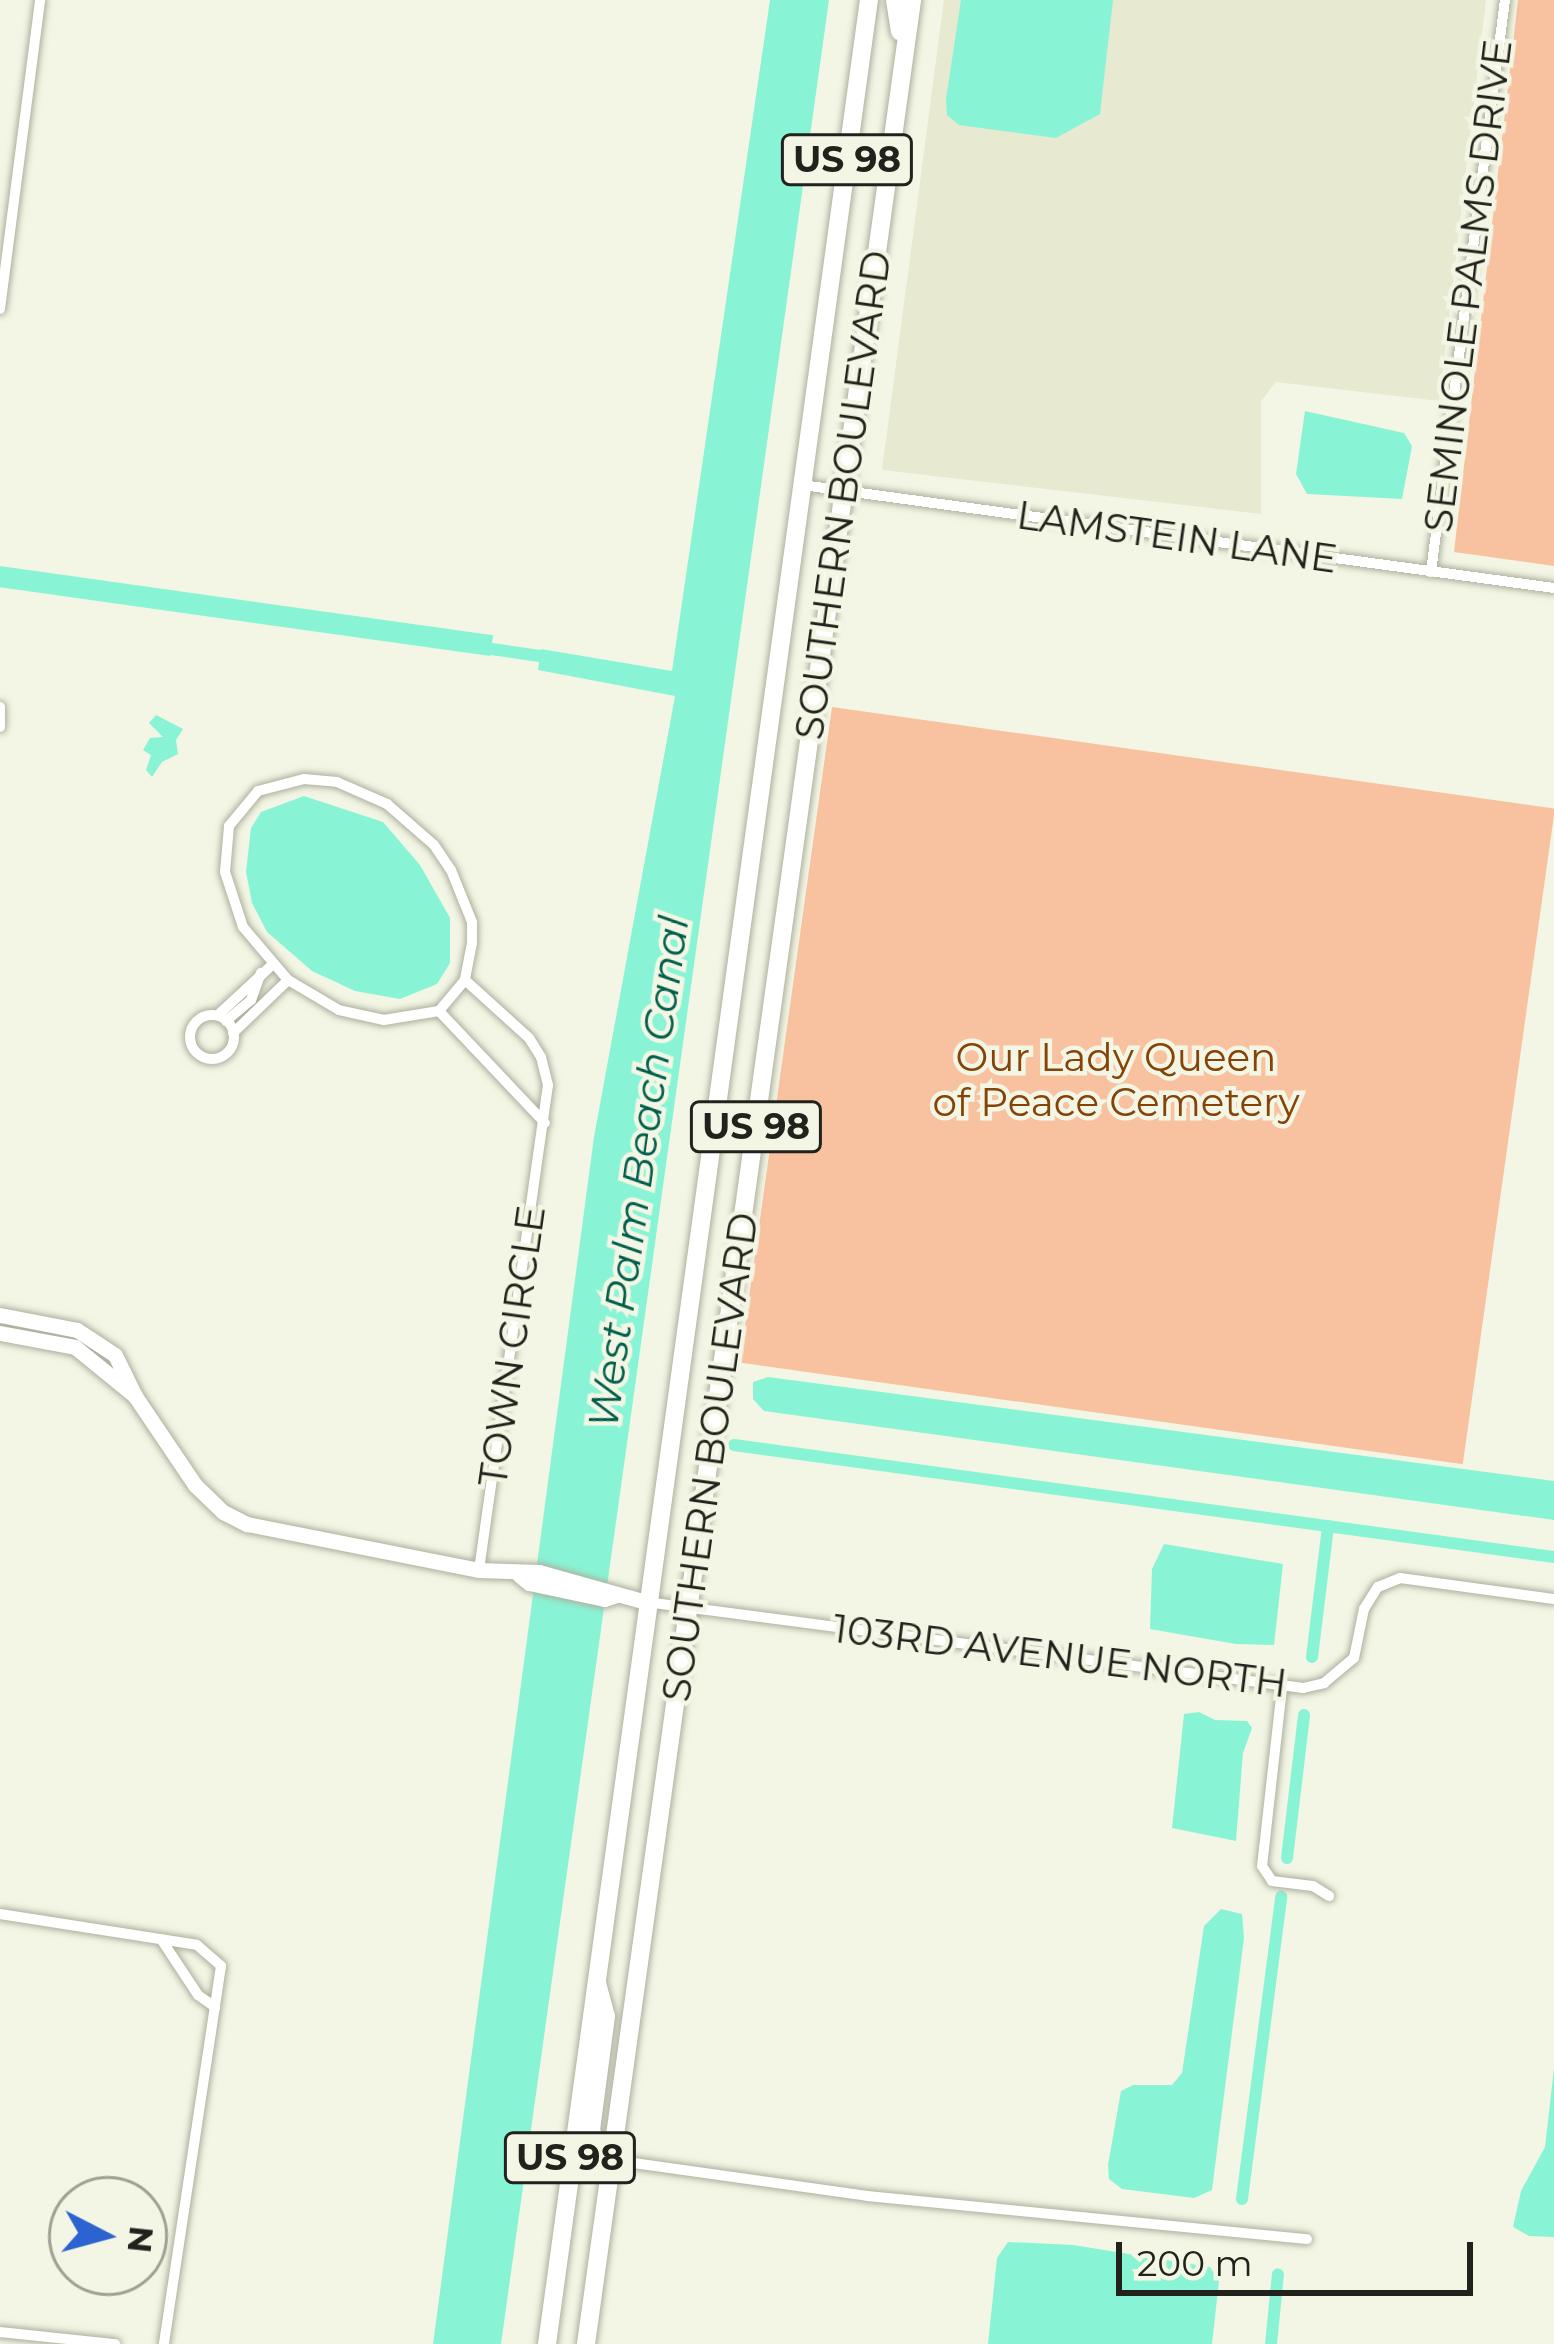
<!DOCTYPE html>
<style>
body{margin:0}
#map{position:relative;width:1554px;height:2344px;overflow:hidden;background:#f3f6e4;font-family:Montserrat,sans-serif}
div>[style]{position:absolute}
.built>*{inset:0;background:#e7ead1}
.green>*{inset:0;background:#f8c2a0;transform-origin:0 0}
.water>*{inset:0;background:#89f4d5;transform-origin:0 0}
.canal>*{height:12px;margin:-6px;padding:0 6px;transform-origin:6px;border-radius:6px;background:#89f4d5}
.roads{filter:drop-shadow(0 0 3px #aeb09f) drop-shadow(0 0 3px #aeb09f)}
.street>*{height:10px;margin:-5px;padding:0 5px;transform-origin:5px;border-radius:5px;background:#fff}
.street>.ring{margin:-5px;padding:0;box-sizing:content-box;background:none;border:10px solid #fff;border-radius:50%}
.secondary>*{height:15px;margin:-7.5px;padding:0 7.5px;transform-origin:7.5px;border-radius:7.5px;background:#fff}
.highway>*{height:18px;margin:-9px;padding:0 9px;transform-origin:9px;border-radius:9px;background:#fff}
span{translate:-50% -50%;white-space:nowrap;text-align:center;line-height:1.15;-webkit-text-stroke:9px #f3f6e4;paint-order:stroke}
.shield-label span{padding:3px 9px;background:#f3f6e4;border:3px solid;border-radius:9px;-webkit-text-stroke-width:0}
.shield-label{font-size:36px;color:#21221b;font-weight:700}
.street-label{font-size:39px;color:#21221b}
.park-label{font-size:39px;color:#864307}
.water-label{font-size:42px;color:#005f4c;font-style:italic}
.north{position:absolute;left:48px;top:2176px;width:120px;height:120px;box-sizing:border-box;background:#f3f6e4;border:3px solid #9fa194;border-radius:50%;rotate:96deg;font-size:33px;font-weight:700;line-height:48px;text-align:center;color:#21221b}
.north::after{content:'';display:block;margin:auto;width:42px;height:54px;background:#2b63d1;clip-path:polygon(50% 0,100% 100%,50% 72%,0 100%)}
.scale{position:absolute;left:1116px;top:2242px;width:357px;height:54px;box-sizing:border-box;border:6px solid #21221b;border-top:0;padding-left:15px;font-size:36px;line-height:42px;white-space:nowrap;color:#21221b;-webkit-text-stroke:9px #f3f6e4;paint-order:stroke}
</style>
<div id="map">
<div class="built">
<i style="clip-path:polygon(944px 0,1486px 0,1439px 401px,1276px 382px,1261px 401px,1261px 514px,882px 470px)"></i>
</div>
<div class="green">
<i style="clip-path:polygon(1518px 0,1554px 0,1554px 566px,1454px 552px)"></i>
<i style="left:832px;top:707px;width:730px;height:662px;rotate:8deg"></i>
</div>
<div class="water">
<i style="clip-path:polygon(770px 0,829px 0,501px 2344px,433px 2344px,594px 1137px,675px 696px,538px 670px,541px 649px,672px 671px)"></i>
<i style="clip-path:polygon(961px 0,1113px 0,1100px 114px,1056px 138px,959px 125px,947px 115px,946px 99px)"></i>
<i style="clip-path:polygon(1305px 411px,1404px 433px,1412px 446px,1402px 499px,1307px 494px,1296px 474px)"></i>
<i style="left:0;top:566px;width:498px;height:21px;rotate:8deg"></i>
<i style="clip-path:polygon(156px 715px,183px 729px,176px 740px,178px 754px,162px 762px,152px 777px,146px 770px,151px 755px,143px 750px,150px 738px,163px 737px,149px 723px)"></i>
<i style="clip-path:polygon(304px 796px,383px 822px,420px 865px,450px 918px,450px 963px,437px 984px,400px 999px,355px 991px,312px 971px,267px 932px,252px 903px,246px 872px,251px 828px,261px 812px)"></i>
<i style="clip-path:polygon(768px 1377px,1554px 1481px,1554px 1520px,764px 1411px,753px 1399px,753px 1382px)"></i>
<i style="clip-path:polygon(1164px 1544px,1283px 1564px,1274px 1645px,1236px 1644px,1150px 1629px,1152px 1569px)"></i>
<i style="clip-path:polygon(1199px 1712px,1215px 1720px,1247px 1721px,1252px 1728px,1243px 1753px,1236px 1841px,1172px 1828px,1184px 1714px)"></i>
<i style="clip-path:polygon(1221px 1909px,1242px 1914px,1244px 1938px,1212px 2190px,1194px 2198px,1122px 2189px,1109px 2179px,1108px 2165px,1121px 2091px,1133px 2085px,1172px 2085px,1182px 2073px,1204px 1926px)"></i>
<i style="clip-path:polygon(1554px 2068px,1554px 2237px,1529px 2236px,1513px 2227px,1521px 2191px,1545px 2147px)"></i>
<i style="clip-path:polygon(1008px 2242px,1073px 2245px,1210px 2267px,1219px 2281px,1212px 2344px,988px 2344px,997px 2258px)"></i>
</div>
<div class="canal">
<i style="left:478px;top:647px;width:76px;rotate:8.3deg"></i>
<i style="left:734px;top:1445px;width:828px;rotate:7.78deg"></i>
<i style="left:1312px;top:1657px;width:132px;rotate:-83deg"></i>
<i style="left:1287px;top:1858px;width:144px;rotate:-83.2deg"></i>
<i style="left:1242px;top:2199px;width:305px;rotate:-82.6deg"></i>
<i style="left:1271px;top:2344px;width:70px;rotate:-84.3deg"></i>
</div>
<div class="roads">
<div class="street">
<i style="left:0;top:309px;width:312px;rotate:-82.6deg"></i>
<i style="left:802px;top:485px;width:759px;rotate:7.8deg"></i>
<i style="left:1431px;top:572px;width:577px;rotate:-82.63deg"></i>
<i style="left:0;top:707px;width:20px;rotate:90deg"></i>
<i style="left:304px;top:779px;width:33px;rotate:5deg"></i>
<i style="left:337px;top:782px;width:55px;rotate:23.7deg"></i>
<i style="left:387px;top:804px;width:62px;rotate:41.1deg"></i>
<i style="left:434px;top:845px;width:30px;rotate:56deg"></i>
<i style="left:451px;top:870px;width:56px;rotate:68deg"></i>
<i style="left:472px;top:922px;width:21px;rotate:90deg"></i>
<i style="left:472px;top:943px;width:38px;rotate:101deg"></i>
<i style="left:465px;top:980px;width:40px;rotate:130deg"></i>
<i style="left:439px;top:1011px;width:56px;rotate:170.7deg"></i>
<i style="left:384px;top:1020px;width:46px;rotate:-167.5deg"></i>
<i style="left:339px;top:1010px;width:59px;rotate:-149.5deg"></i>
<i style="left:288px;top:980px;width:70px;rotate:-130.3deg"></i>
<i style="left:243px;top:927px;width:58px;rotate:-108.1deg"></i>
<i style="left:225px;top:872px;width:46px;rotate:-85deg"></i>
<i style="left:229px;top:826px;width:45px;rotate:-50.4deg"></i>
<i style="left:258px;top:791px;width:48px;rotate:-14.6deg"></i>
<i style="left:465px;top:980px;width:86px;rotate:42.2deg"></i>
<i style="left:529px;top:1038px;width:22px;rotate:58deg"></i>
<i style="left:541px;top:1057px;width:29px;rotate:76deg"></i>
<i style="left:548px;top:1085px;width:490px;rotate:98.1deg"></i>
<i style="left:439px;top:1011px;width:154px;rotate:46.6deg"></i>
<i style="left:218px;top:1015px;width:74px;rotate:-42.8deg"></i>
<i class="ring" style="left:190px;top:1015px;width:34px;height:34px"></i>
<i style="left:226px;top:1021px;width:33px;rotate:-40deg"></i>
<i style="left:251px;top:1000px;width:29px;rotate:-70deg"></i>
<i style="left:233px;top:1033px;width:76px;rotate:-43.9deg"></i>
<i style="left:646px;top:1602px;width:663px;rotate:7.46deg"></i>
<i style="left:1303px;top:1688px;width:22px;rotate:-13deg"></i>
<i style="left:1324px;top:1683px;width:39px;rotate:-40deg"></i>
<i style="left:1354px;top:1658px;width:50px;rotate:-78.5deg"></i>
<i style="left:1364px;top:1609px;width:26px;rotate:-58deg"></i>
<i style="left:1378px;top:1587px;width:24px;rotate:-22deg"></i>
<i style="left:1400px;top:1578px;width:155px;rotate:7.8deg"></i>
<i style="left:1282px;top:1688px;width:179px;rotate:96.4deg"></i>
<i style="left:1262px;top:1866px;width:18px;rotate:56deg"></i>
<i style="left:1272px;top:1881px;width:41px;rotate:7deg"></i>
<i style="left:1313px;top:1886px;width:19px;rotate:32deg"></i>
<i style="left:0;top:1914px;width:199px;rotate:8.9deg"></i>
<i style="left:197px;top:1945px;width:32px;rotate:41deg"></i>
<i style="left:221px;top:1966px;width:382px;rotate:98.6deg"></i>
<i style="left:161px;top:1939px;width:67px;rotate:56.5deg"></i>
<i style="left:198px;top:1995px;width:21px;rotate:35deg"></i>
<i style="left:612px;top:2160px;width:258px;rotate:8deg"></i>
<i style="left:867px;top:2196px;width:442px;rotate:5.6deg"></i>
<i style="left:0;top:2332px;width:116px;rotate:6deg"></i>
</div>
<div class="secondary">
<i style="left:0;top:1315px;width:78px;rotate:11deg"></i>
<i style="left:77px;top:1330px;width:45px;rotate:33.3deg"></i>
<i style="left:115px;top:1355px;width:46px;rotate:64deg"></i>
<i style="left:135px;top:1396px;width:107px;rotate:56deg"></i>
<i style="left:195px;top:1485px;width:39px;rotate:44deg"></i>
<i style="left:223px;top:1512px;width:27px;rotate:27deg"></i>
<i style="left:247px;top:1524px;width:237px;rotate:11.2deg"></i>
<i style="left:479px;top:1570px;width:60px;rotate:1.9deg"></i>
<i style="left:539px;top:1572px;width:111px;rotate:15.7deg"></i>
<i style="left:0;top:1333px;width:76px;rotate:10.6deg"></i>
<i style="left:75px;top:1347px;width:77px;rotate:39.2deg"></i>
<i style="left:519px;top:1575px;width:13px;rotate:39deg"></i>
<i style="left:529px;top:1583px;width:77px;rotate:12deg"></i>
<i style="left:604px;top:1599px;width:14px;rotate:-17deg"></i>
</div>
<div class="highway">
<i style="left:895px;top:0;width:32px;rotate:81deg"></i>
<i style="left:597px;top:1983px;width:34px;rotate:75deg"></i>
<i style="left:606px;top:2016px;width:115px;rotate:97.5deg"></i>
<i style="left:591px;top:2130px;width:19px;rotate:72deg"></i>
<i style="left:597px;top:2148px;width:19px;rotate:39deg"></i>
<i style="left:547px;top:2344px;width:2366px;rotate:-82.18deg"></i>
<i style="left:586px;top:2344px;width:2367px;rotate:-82.08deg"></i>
</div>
</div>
<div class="shield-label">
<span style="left:847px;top:160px">US 98</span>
<span style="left:756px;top:1127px">US 98</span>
<span style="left:570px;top:2158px">US 98</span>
</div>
<div class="street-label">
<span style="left:1468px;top:286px;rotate:-83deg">SEMINOLE PALMS DRIVE</span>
<span style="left:843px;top:495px;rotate:-82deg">SOUTHERN BOULEVARD</span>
<span style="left:1177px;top:537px;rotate:8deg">LAMSTEIN LANE</span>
<span style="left:512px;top:1346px;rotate:-82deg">TOWN CIRCLE</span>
<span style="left:710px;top:1457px;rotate:-82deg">SOUTHERN BOULEVARD</span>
<span style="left:1060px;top:1656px;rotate:7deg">103RD AVENUE NORTH</span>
</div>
<div class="park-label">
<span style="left:1116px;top:1080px">Our Lady Queen<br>of Peace Cemetery</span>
</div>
<div class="water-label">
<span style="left:638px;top:1172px;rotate:-82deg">West Palm Beach Canal</span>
</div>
<div class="north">N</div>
<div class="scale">200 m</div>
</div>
